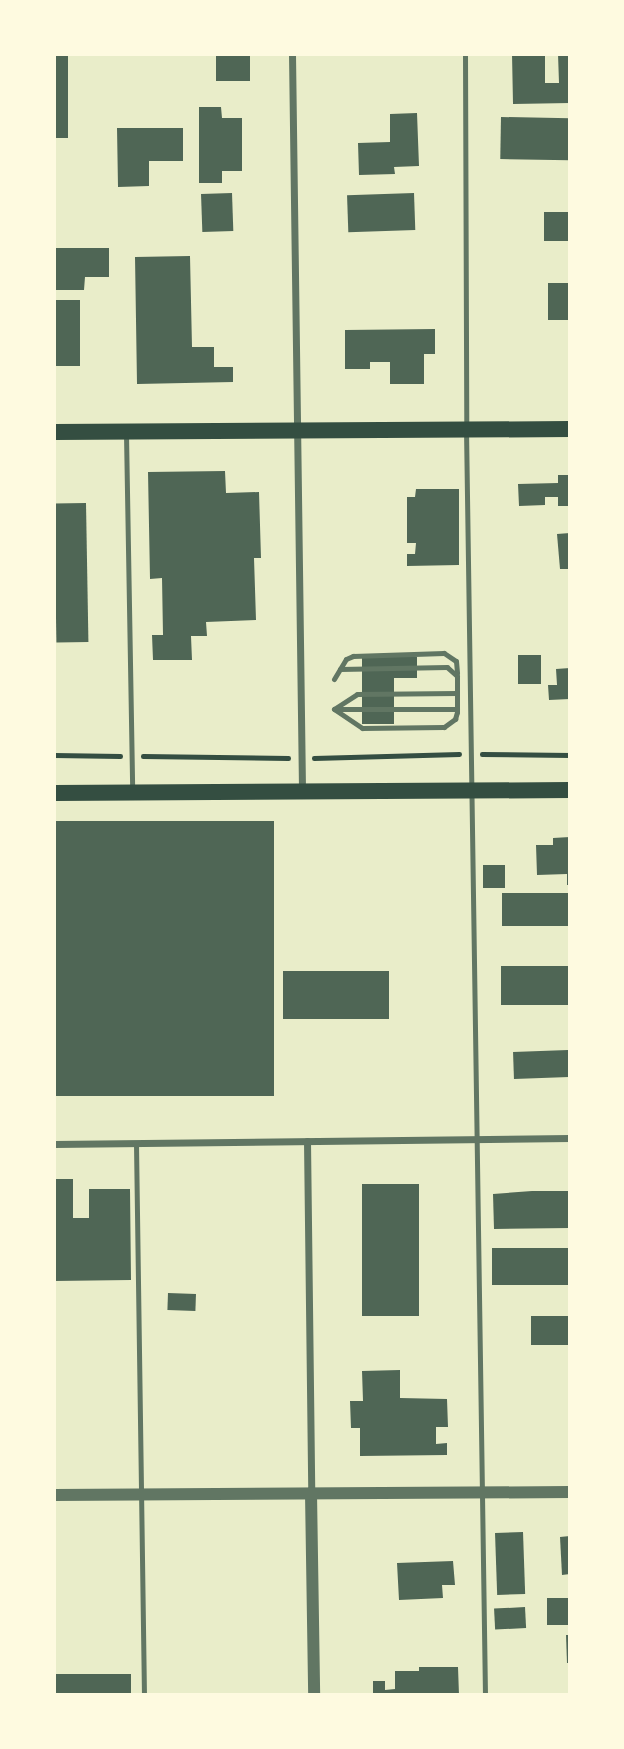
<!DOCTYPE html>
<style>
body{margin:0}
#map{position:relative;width:624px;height:1749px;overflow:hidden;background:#e9edc9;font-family:Georgia,serif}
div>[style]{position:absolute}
.building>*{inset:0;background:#4f6655;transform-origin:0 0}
.path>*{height:4.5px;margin:-2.25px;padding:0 2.25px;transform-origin:2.25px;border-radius:2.25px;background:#344e41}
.service>*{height:5px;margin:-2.5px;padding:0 2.5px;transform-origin:2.5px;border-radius:2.5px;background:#617663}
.minor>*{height:7px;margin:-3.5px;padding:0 3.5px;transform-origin:3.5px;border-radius:3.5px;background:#617663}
.tertiary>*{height:12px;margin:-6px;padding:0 6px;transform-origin:6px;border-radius:6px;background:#617663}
.primary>*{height:16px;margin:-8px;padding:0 8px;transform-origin:8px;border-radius:8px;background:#344e41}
span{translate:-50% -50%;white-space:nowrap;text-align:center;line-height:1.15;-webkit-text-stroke:5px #fefae0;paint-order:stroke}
.frame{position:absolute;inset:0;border:56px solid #fefae0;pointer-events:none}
</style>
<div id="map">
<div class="building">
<i style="left:54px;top:54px;width:14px;height:84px"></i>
<i style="left:216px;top:54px;width:34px;height:27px"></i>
<i style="clip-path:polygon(512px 54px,545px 54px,545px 83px,559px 83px,558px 54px,570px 54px,570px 103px,513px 104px)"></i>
<i style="clip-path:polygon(199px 107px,221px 107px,222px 118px,242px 118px,242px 171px,222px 171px,222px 183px,199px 183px)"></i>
<i style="clip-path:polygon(417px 113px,419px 166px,394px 167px,395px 174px,359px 175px,358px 143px,390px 142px,390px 114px)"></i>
<i style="left:501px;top:117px;width:69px;height:42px;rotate:1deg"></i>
<i style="clip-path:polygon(117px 128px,183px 128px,183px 161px,149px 161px,149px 186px,118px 187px)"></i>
<i style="left:232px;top:193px;width:38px;height:31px;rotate:88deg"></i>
<i style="left:414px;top:193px;width:37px;height:67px;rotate:88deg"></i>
<i style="left:544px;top:212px;width:26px;height:29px"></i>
<i style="clip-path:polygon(54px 248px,109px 248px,109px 277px,85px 277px,84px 290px,54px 290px)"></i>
<i style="clip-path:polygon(190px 256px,192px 347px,214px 347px,214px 367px,233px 367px,233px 382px,137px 384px,135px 257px)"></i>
<i style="left:548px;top:283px;width:22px;height:37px"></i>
<i style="left:54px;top:300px;width:26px;height:66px"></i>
<i style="clip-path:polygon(435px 329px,435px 354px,424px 354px,424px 384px,390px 384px,390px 362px,370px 362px,370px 369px,345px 369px,345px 330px)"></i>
<i style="clip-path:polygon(225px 471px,226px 493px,259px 492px,261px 558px,254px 558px,256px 620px,206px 622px,207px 636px,191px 636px,192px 660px,153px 660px,152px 635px,163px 635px,162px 578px,150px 579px,148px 472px)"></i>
<i style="clip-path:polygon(558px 475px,570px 475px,570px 506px,558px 506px,558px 497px,545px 497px,545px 505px,519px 506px,518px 484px,558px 483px)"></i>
<i style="clip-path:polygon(416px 489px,459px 489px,459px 565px,407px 566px,407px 554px,415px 554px,416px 543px,407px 543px,407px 497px,415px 497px)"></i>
<i style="left:86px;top:503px;width:139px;height:32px;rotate:89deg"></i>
<i style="clip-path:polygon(570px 533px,570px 569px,560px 569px,557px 534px)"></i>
<i style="left:518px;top:655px;width:23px;height:29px"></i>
<i style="clip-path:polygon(362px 657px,417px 657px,417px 678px,394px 678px,394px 724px,362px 724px)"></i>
<i style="clip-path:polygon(570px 668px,570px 699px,549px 700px,548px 685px,557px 685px,556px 669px)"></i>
<i style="left:274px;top:821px;width:275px;height:220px;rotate:90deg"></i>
<i style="clip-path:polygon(570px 837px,570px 885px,567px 885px,567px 874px,537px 875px,536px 845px,553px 845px,553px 838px)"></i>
<i style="left:505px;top:865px;width:23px;height:22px;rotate:90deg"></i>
<i style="left:502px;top:893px;width:68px;height:33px"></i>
<i style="left:570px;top:966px;width:39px;height:69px;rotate:90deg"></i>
<i style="left:389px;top:971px;width:48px;height:106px;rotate:90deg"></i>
<i style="left:568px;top:1050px;width:27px;height:55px;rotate:88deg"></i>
<i style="clip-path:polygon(54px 1179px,73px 1179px,73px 1218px,89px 1218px,89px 1189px,130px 1189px,131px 1280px,54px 1281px)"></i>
<i style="left:362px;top:1184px;width:57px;height:132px"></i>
<i style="clip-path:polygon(532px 1191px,570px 1191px,570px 1228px,494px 1229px,493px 1194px)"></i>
<i style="left:492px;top:1248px;width:78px;height:37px"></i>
<i style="left:168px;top:1293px;width:28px;height:17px;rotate:2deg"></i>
<i style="left:531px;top:1316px;width:39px;height:29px"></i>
<i style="clip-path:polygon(400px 1370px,400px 1398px,447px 1399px,448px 1427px,436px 1427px,436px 1444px,447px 1443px,447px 1455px,360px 1456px,360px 1428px,351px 1428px,350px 1401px,363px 1401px,362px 1371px)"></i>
<i style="left:523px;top:1532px;width:62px;height:28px;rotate:88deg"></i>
<i style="clip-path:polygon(570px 1536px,570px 1574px,562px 1575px,560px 1537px)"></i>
<i style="clip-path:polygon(453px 1561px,455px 1585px,442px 1585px,443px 1598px,399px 1600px,397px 1563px)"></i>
<i style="left:547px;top:1598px;width:23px;height:27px"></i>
<i style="left:525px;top:1607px;width:21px;height:31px;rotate:87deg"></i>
<i style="clip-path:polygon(566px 1635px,570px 1635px,570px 1663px,567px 1663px)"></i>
<i style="clip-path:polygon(419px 1667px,458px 1667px,459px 1695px,373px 1695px,373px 1681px,385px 1681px,385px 1690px,395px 1689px,395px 1671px,419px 1671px)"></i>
<i style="left:131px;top:1674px;width:21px;height:77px;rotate:90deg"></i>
</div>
<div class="path">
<i style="left:482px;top:754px;width:88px;rotate:0.7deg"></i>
<i style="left:54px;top:755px;width:66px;rotate:0.9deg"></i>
<i style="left:143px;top:756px;width:145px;rotate:0.8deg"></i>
<i style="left:314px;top:758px;width:145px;rotate:-1.6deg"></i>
</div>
<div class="service">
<i style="left:465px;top:54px;width:375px;rotate:89.8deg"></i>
<i style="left:466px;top:429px;width:1266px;rotate:89.14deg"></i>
<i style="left:126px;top:434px;width:357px;rotate:89deg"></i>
<i style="left:334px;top:679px;width:23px;rotate:-59deg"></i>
<i style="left:346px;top:659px;width:8px;rotate:-23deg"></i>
<i style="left:353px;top:656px;width:91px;rotate:-1.9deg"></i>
<i style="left:444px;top:653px;width:14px;rotate:34deg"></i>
<i style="left:456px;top:661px;width:12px;rotate:85deg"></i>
<i style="left:334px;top:709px;width:34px;rotate:34deg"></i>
<i style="left:362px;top:728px;width:82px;rotate:-0.7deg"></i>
<i style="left:444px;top:727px;width:14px;rotate:-36deg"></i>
<i style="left:455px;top:719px;width:7px;rotate:-74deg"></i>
<i style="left:457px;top:712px;width:36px;rotate:-90deg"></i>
<i style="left:457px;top:676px;width:13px;rotate:-138deg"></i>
<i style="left:447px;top:667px;width:107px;rotate:178.9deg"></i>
<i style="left:334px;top:709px;width:27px;rotate:-33deg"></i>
<i style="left:357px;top:694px;width:100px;rotate:-0.6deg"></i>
<i style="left:337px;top:709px;width:120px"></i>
<i style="left:136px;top:1144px;width:551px;rotate:89.17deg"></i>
</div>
<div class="minor">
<i style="left:292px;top:54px;width:737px;rotate:89.22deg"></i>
<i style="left:307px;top:1141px;width:352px;rotate:89.3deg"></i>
<i style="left:54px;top:1144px;width:516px;rotate:-0.67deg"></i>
</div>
<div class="tertiary">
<i style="left:311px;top:1493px;width:202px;rotate:89.1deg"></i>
<i style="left:54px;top:1495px;width:516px;rotate:-0.33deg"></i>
</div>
<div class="primary">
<i style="left:54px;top:432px;width:516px;rotate:-0.33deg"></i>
<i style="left:54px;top:793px;width:516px;rotate:-0.33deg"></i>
</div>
<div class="frame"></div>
</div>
